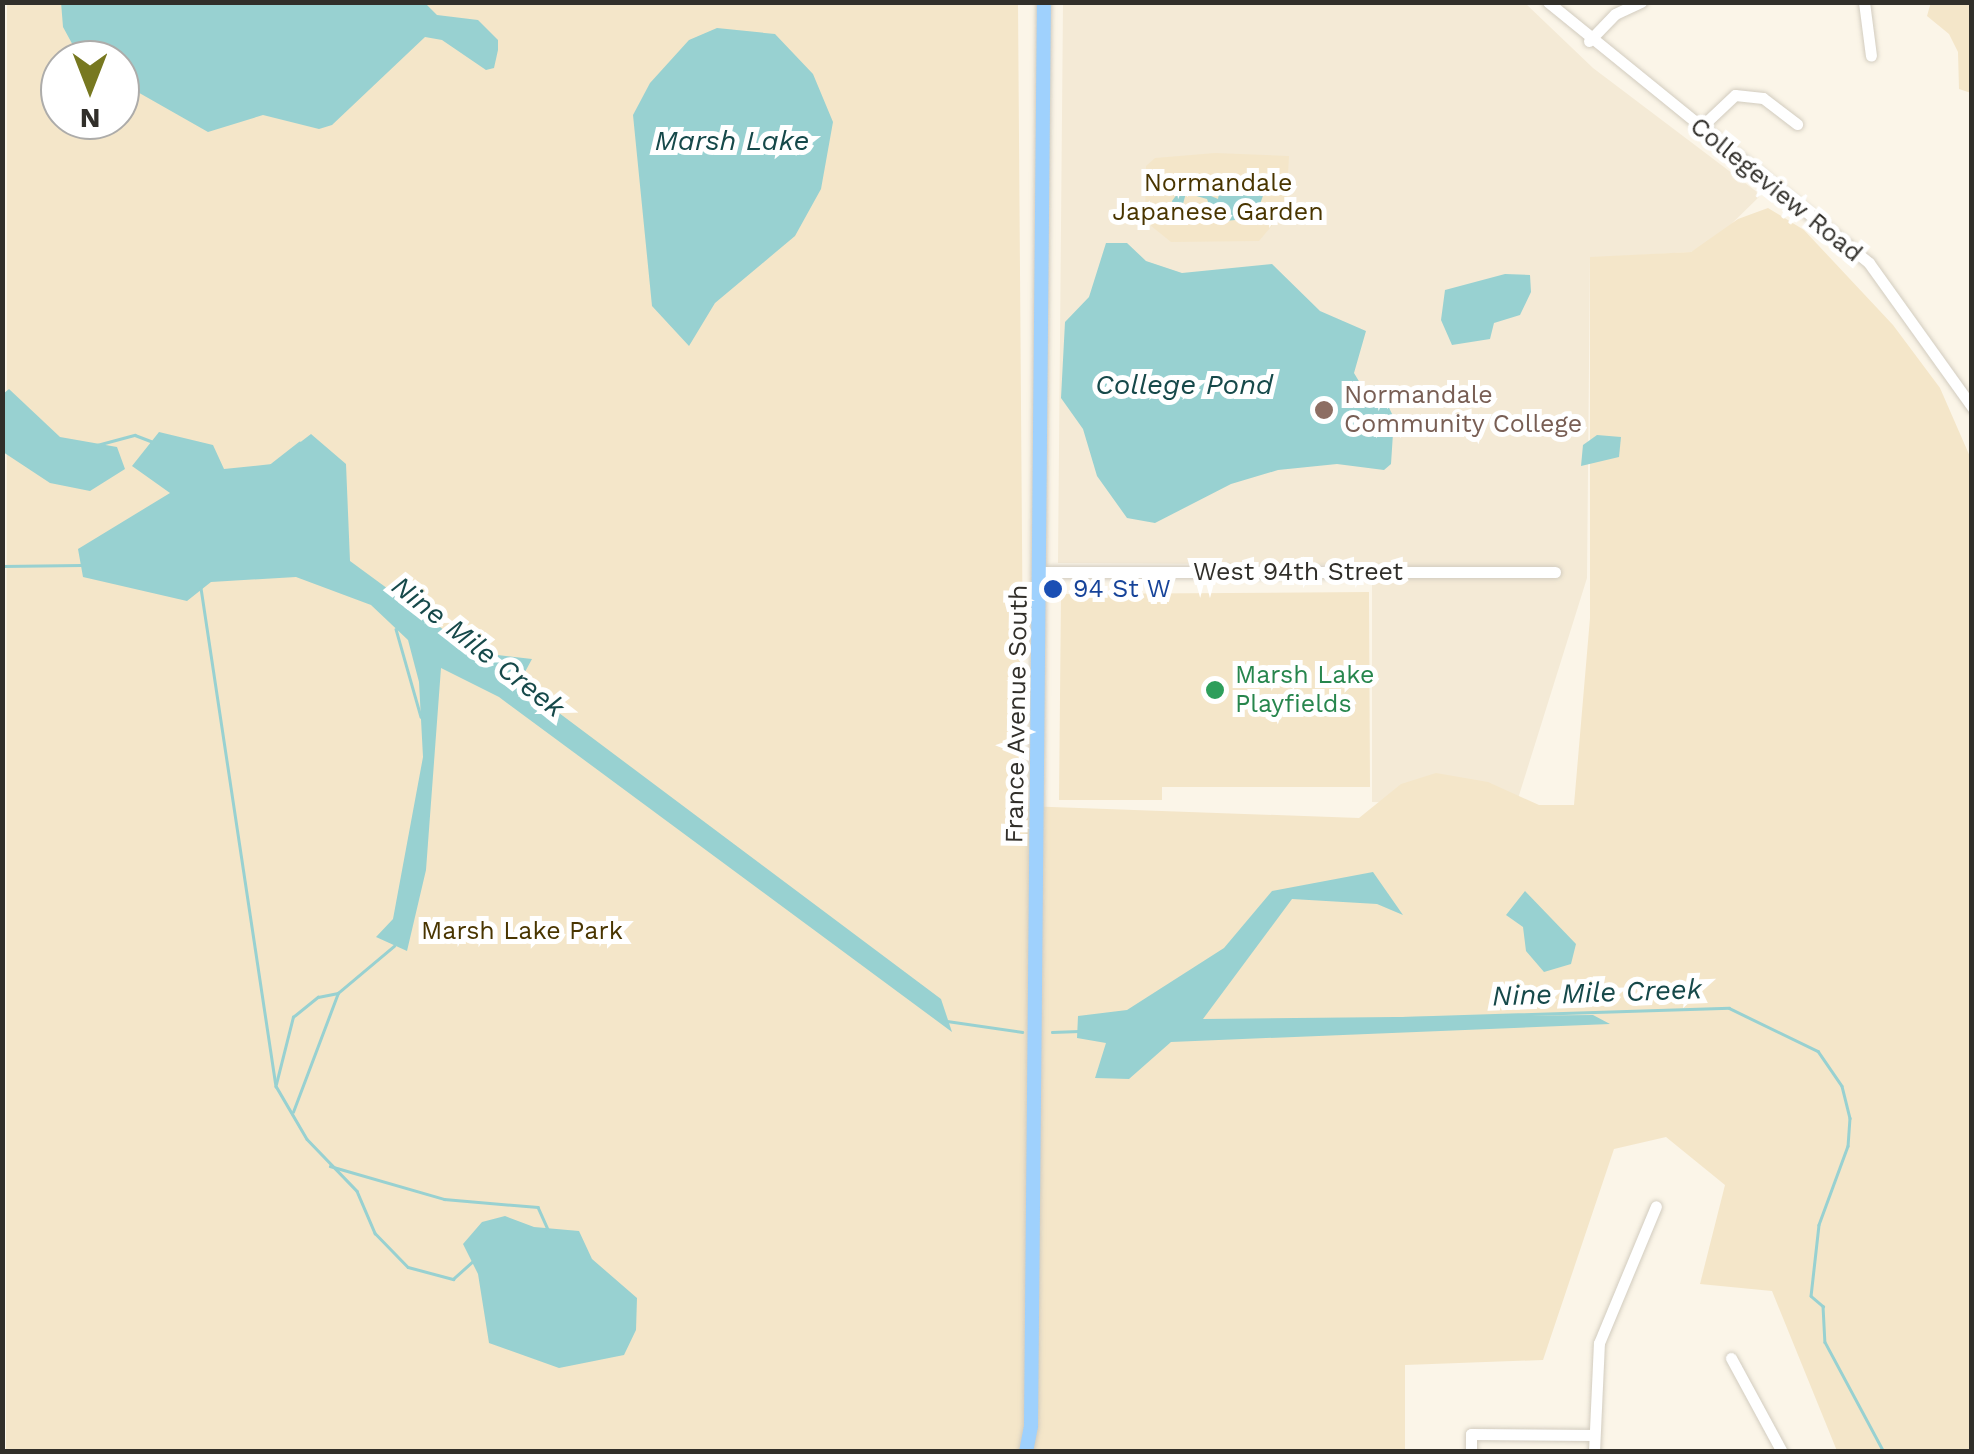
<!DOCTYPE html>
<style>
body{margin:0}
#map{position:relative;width:1974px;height:1454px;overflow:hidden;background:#fbf5e8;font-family:"Work Sans",sans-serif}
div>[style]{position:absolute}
.built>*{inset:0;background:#f4ead6}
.green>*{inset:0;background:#f4e6c9}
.water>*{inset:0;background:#98d1d1}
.stream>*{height:2.5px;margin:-1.25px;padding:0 1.25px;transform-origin:1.25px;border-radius:1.25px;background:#98d1d1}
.roads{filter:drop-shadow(0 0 2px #d2ccbf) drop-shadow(0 0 2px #d2ccbf)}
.minor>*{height:11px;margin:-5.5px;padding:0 5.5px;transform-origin:5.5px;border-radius:5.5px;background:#fff}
.major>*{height:14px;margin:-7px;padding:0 7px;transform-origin:7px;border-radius:7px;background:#9fd1fd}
.dots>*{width:28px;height:28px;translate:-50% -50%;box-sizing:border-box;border:5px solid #fff;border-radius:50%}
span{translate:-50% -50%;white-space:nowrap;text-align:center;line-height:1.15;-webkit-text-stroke:10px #fff;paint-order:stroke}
.park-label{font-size:25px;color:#493500}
.street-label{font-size:25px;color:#312f2a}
.education-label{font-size:25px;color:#785e54}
.left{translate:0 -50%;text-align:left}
.transit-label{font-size:25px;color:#164399}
.leisure-label{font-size:25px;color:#27864d}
.water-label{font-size:28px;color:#16494a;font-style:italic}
.frame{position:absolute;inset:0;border:5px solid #312f2a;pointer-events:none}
.north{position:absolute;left:40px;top:40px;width:100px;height:100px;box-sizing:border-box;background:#fff;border:2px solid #adacaa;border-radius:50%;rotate:180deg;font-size:28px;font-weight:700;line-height:40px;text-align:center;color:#312f2a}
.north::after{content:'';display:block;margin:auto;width:35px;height:45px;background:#777820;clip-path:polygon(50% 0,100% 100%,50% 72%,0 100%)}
</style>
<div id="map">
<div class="built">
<i style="clip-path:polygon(1063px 3px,1525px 3px,1593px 68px,1761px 195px,1717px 238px,1691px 252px,1590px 258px,1587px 578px,1516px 805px,1372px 802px,1372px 565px,1058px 563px)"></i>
</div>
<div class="green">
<i style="clip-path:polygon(1931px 2px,1971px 3px,1971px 93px,1959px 89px,1958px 52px,1949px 34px,1927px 16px)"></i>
<i style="clip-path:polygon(evenodd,7px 3px,1018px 3px,1024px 806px,1359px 818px,1401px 784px,1436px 773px,1488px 782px,1539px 805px,1574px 805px,1590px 618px,1590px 257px,1691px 252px,1738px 219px,1768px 208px,1804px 230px,1893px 325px,1940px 388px,1971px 459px,1971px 1451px,1837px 1451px,1772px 1291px,1700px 1284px,1725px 1185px,1666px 1137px,1614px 1149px,1543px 1360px,1405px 1365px,1405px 1451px,6px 1451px,7px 3px,60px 60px,120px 60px,120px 120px,60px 120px,60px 60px)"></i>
<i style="clip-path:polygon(1215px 153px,1289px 156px,1286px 209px,1259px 241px,1171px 242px,1145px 221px,1146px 166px,1155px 158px)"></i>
<i style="clip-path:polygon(1369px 592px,1370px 787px,1162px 787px,1162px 800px,1059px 800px,1061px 594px)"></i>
</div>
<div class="water">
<i style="clip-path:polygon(61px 2px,425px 3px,437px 15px,478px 20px,498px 40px,498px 50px,494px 68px,486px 70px,442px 40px,425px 37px,332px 125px,319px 129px,263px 115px,208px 132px,120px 82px,120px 60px,81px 60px,63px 27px)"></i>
<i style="clip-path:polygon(717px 28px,775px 34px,813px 74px,833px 122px,821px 189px,795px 236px,715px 303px,689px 346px,652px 306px,633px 115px,650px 83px,689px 40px)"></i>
<i style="clip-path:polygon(1229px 187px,1264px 193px,1255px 218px,1215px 222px,1207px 199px,1186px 193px,1178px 222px,1172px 201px,1178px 193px,1197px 190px,1218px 199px,1220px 188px)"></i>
<i style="clip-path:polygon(1106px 243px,1127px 243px,1146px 261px,1182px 273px,1272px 264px,1320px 311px,1366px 331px,1354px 373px,1363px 388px,1378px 385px,1394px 418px,1391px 464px,1384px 470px,1337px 464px,1278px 470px,1231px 484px,1155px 523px,1127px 518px,1097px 476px,1083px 429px,1061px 398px,1065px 322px,1089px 297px)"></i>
<i style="clip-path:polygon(1505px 274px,1530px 275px,1531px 292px,1520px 315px,1494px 323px,1490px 339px,1452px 345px,1441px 320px,1445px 290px)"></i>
<i style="clip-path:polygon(9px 389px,60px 437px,117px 447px,125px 469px,90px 491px,50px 483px,3px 452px,3px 394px)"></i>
<i style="clip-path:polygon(159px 432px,213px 445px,224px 469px,272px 464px,311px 434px,346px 464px,350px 561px,448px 633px,479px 631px,481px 653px,532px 659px,519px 683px,941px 999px,952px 1032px,499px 697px,441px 668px,426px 870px,407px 951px,376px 937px,393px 919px,423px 757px,419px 682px,408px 640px,371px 605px,296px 577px,211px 582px,187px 601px,83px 577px,78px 549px,170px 493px,132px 466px)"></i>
<i style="clip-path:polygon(1597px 435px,1621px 437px,1619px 457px,1581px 466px,1583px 445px)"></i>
<i style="clip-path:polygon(1373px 872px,1403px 915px,1377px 904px,1292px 899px,1203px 1019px,1593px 1015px,1610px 1024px,1171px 1042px,1129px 1079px,1095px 1078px,1106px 1043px,1077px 1038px,1078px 1016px,1127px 1010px,1224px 948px,1272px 891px)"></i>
<i style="clip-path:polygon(1525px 891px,1576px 944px,1571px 964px,1544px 972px,1526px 951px,1523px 927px,1506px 915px)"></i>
<i style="clip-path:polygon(505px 1216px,534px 1227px,579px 1231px,592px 1259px,637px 1298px,636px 1330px,624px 1355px,559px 1368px,489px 1343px,478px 1274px,463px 1244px,482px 1222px)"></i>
</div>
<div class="stream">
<i style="left:97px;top:445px;width:39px;rotate:-15deg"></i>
<i style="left:135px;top:435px;width:17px;rotate:21deg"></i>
<i style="left:271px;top:465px;width:36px;rotate:-38deg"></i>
<i style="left:2px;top:566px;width:79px;rotate:-0.7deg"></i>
<i style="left:201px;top:588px;width:504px;rotate:81.44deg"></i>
<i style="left:276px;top:1086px;width:61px;rotate:59.7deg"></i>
<i style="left:307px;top:1139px;width:72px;rotate:46.1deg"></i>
<i style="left:357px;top:1191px;width:46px;rotate:66.8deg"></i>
<i style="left:375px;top:1233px;width:47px;rotate:45.9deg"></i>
<i style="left:408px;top:1267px;width:47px;rotate:14.9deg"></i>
<i style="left:453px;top:1279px;width:25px;rotate:-42deg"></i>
<i style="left:396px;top:629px;width:91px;rotate:74.1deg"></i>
<i style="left:1402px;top:1018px;width:327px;rotate:-1.8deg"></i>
<i style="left:1729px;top:1008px;width:99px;rotate:25.8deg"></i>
<i style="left:1818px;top:1051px;width:42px;rotate:55.6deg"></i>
<i style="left:1842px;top:1086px;width:33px;rotate:76deg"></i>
<i style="left:1850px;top:1118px;width:28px;rotate:94deg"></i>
<i style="left:1848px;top:1146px;width:84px;rotate:110.2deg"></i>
<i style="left:1819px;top:1225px;width:71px;rotate:96.4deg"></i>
<i style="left:1811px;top:1296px;width:16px;rotate:40deg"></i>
<i style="left:1823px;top:1306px;width:36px;rotate:87deg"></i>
<i style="left:1825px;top:1342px;width:125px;rotate:61.8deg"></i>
<i style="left:947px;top:1021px;width:76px;rotate:8.3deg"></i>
<i style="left:1052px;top:1032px;width:27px;rotate:-2deg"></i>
<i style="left:276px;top:1084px;width:69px;rotate:-75.8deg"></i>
<i style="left:293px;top:1017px;width:32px;rotate:-39deg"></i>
<i style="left:318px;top:997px;width:20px;rotate:-11deg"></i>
<i style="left:293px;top:1112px;width:127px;rotate:-69.3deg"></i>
<i style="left:338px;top:993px;width:73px;rotate:-40deg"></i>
<i style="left:330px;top:1166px;width:119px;rotate:16.1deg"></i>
<i style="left:444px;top:1199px;width:94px;rotate:4.9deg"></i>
<i style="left:538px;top:1207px;width:24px;rotate:66deg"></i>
</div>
<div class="roads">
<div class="minor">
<i style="left:1548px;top:2px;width:414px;rotate:39.1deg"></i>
<i style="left:1869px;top:263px;width:177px;rotate:54.4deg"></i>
<i style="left:1864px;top:2px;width:54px;rotate:82.6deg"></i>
<i style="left:1589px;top:41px;width:37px;rotate:-46deg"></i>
<i style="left:1615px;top:14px;width:29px;rotate:-25deg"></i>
<i style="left:1700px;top:128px;width:48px;rotate:-43.3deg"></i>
<i style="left:1735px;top:95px;width:28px;rotate:6deg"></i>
<i style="left:1763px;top:98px;width:43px;rotate:37.4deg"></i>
<i style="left:1041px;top:572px;width:514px"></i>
<i style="left:1731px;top:1358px;width:107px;rotate:61.5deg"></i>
<i style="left:1471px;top:1452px;width:18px;rotate:-90deg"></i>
<i style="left:1471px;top:1434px;width:123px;rotate:0.5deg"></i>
<i style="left:1594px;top:1452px;width:109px;rotate:-87.4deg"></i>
<i style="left:1599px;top:1343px;width:148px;rotate:-67.4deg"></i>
</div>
<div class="major">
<i style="left:1026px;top:1452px;width:26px;rotate:-79deg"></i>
<i style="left:1031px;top:1426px;width:1424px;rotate:-89.48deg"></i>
</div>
</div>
<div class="dots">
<i style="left:1324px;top:410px;background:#8d6e63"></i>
<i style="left:1053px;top:589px;background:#1a4fb4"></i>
<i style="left:1215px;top:690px;background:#2e9e5b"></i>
</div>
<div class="park-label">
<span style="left:1218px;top:198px">Normandale<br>Japanese Garden</span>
<span style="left:522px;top:931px">Marsh Lake Park</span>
</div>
<div class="street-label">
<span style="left:1776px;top:190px;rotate:39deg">Collegeview Road</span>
<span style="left:1298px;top:572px">West 94th Street</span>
<span style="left:1017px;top:714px;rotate:-89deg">France Avenue South</span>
</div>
<div class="education-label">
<span class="left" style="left:1344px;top:410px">Normandale<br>Community College</span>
</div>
<div class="transit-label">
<span class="left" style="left:1073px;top:589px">94 St W</span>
</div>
<div class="leisure-label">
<span class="left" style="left:1235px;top:690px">Marsh Lake<br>Playfields</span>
</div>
<div class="water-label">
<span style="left:732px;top:141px">Marsh Lake</span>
<span style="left:1184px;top:385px">College Pond</span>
<span style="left:478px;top:647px;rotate:38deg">Nine Mile Creek</span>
<span style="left:1597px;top:993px;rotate:-2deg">Nine Mile Creek</span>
</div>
<div class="frame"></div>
<div class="north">N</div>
</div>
